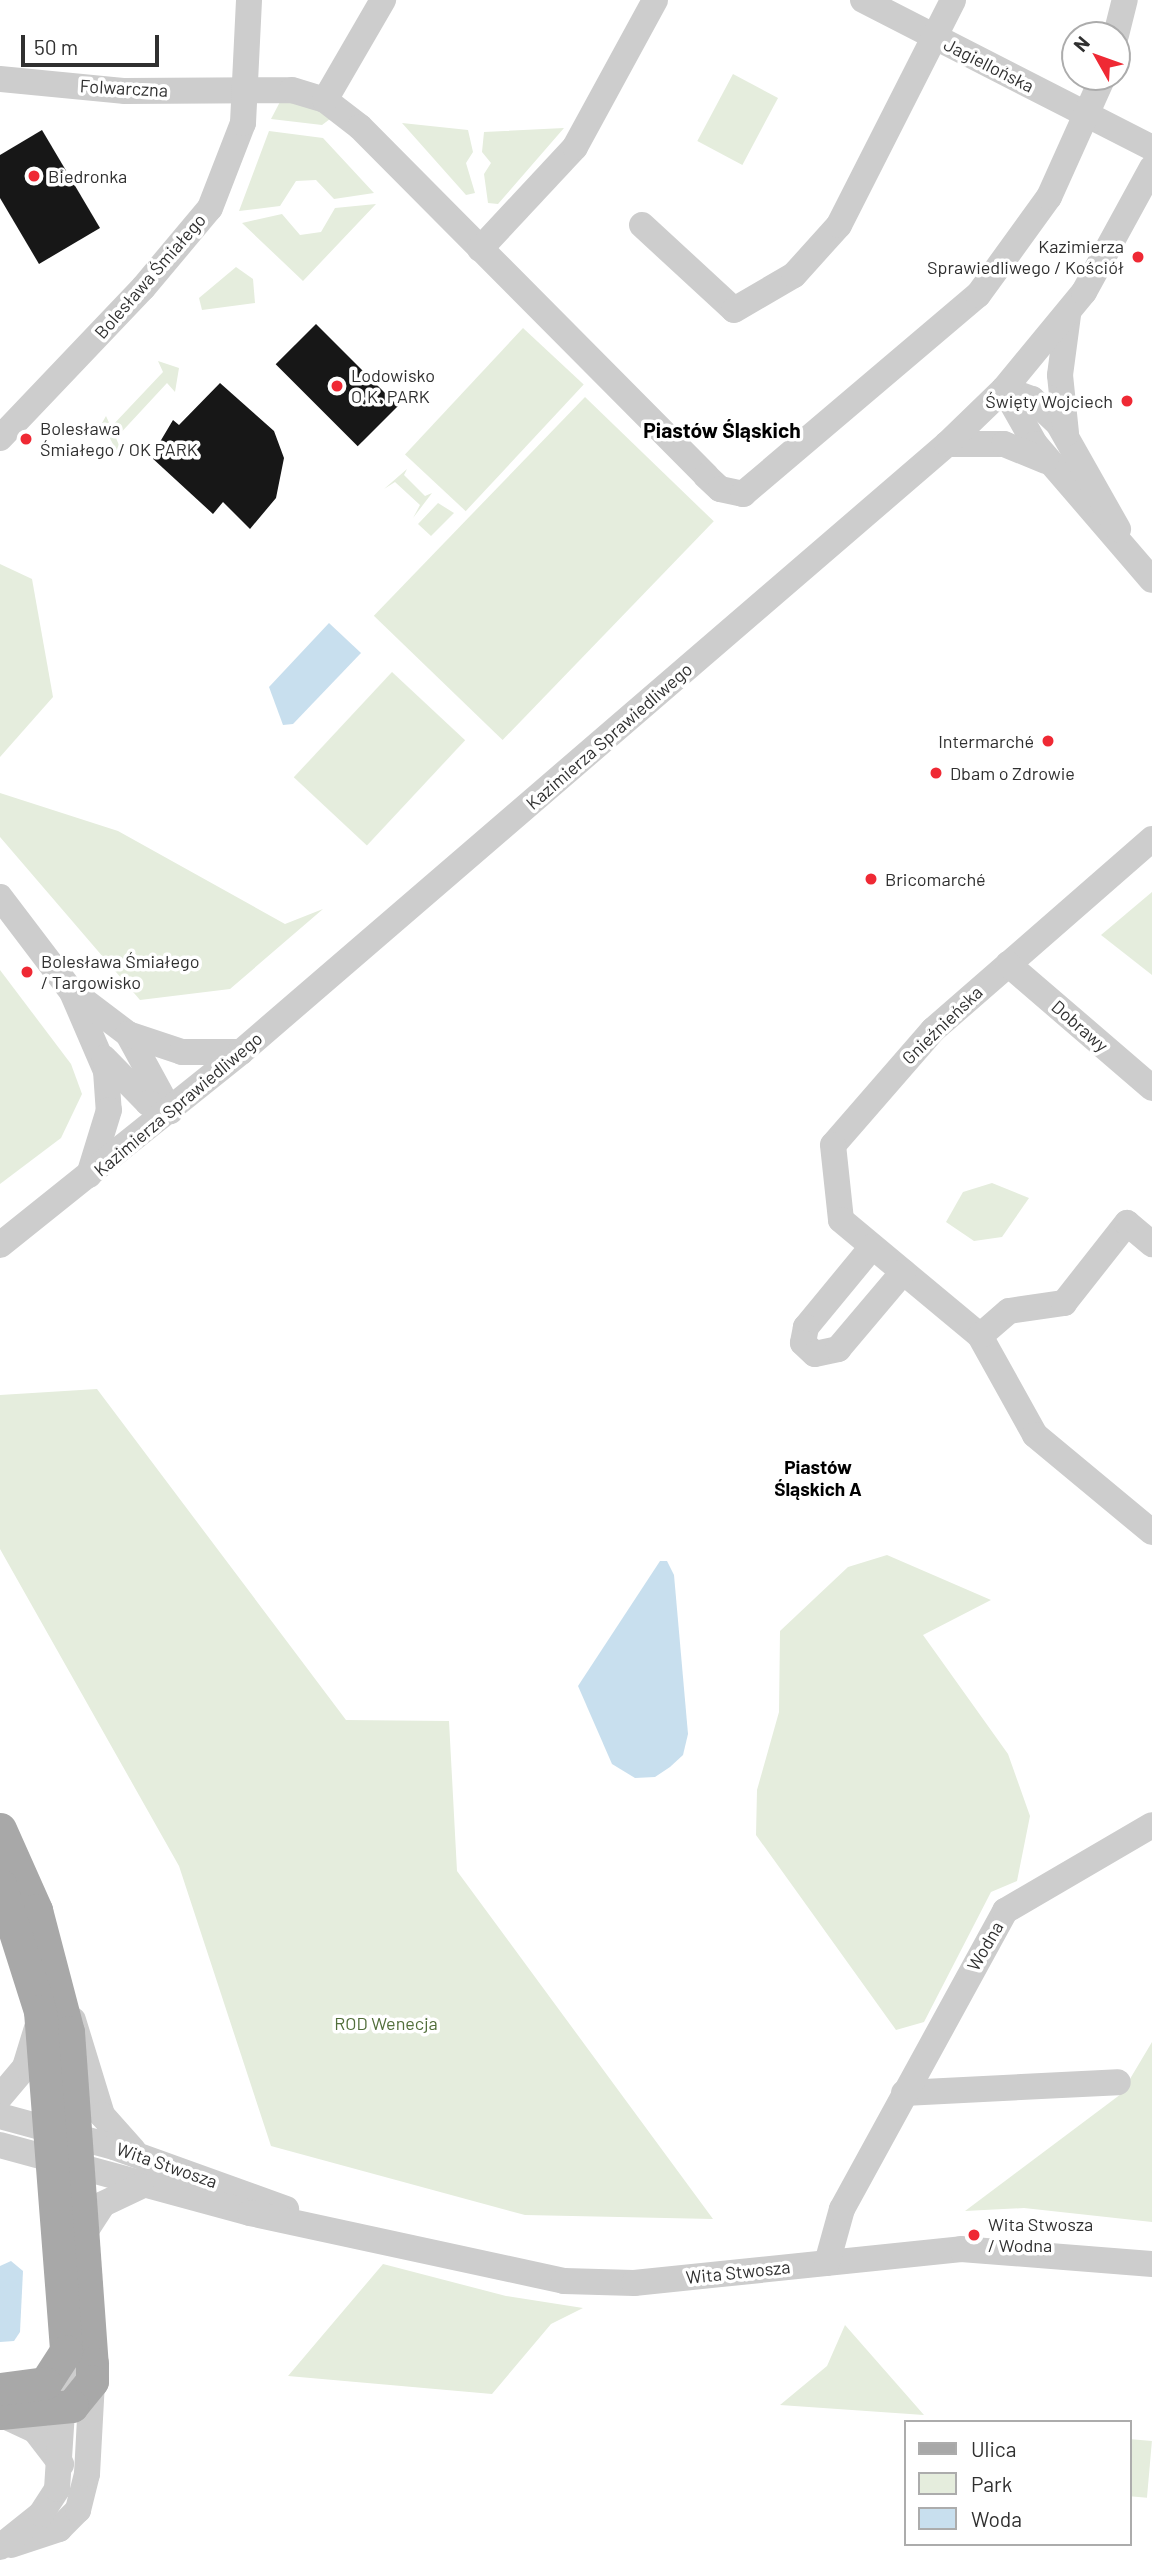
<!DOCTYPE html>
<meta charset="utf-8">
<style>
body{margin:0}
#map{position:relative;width:1152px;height:2567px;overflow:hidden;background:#fff;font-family:Barlow,sans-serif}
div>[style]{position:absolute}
.green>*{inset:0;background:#e5eddd;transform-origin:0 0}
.water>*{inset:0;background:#c8dfee}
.building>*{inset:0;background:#171717;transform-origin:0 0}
.minor>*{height:26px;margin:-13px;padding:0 13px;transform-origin:13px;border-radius:13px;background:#cdcdcd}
.major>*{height:33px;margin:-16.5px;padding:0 16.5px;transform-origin:16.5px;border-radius:16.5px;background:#a8a8a8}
.dots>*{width:19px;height:19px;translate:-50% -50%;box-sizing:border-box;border:4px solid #fff;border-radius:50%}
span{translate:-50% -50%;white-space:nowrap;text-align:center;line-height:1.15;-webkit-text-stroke:7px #fff;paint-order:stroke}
.street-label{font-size:18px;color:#303030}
.poi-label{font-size:18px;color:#303030}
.left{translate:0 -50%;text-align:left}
.right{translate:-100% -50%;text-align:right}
.park-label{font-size:18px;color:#516e3a}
.neighbourhood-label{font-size:19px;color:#000;font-weight:700}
.quarter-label{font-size:21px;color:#000;font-weight:700}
.legend{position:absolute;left:904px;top:2420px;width:228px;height:126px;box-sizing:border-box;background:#fff;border:2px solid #acacac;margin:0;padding:9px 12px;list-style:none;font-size:21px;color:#303030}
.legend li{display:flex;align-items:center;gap:14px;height:35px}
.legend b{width:35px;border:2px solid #acacac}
.north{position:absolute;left:1061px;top:21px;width:70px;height:70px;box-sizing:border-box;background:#fff;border:2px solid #acacac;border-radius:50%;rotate:310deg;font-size:19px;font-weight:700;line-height:28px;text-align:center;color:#303030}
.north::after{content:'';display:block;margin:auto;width:24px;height:32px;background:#ef2934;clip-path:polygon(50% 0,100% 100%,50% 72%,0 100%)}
.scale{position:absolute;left:21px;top:35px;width:138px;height:32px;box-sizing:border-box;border:4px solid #303030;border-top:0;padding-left:9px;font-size:21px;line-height:24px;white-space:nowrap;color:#303030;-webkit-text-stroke:5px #fff;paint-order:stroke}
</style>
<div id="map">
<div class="green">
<i style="left:733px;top:74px;width:51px;height:76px;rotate:28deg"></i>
<i style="clip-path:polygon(282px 98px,334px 116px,322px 125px,271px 119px)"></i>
<i style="clip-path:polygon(402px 123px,468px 130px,473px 152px,466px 163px,475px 193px,466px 195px)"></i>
<i style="clip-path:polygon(564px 128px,498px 204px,488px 203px,484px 174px,491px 163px,482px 152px,484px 132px)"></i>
<i style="clip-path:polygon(269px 131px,323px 138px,374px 193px,334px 199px,316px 180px,296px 181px,280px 206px,239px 211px)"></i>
<i style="clip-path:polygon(376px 204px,303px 281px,242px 223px,282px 214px,300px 235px,321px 232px,335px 208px)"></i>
<i style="clip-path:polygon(236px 267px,253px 279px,255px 303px,202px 310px,199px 298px)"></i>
<i style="left:523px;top:328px;width:83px;height:173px;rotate:43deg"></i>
<i style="clip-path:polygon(158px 361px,179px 368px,175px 392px,167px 383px,116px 438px,121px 450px,116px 450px,102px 423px,106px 416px,111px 427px,163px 372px)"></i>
<i style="left:585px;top:397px;width:179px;height:304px;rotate:44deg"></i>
<i style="clip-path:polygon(407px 469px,404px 475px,425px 496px,432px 493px,413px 518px,420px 505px,395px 482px,384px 489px)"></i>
<i style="clip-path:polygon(438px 503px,454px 513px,431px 536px,418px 524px)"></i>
<i style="clip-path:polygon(0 564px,32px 579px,53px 697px,0 757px)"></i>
<i style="left:392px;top:672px;width:100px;height:144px;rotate:43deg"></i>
<i style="clip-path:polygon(0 793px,118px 831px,285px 924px,323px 909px,230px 989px,140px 1000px,0 837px)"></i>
<i style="clip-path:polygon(1152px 892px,1152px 975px,1101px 935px)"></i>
<i style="clip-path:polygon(0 970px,71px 1064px,82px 1094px,61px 1138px,0 1184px)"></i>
<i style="clip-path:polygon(992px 1183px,1029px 1198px,1002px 1237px,974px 1241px,946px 1222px,963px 1192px)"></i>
<i style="clip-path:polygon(97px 1389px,346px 1720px,449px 1721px,457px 1871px,713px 2219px,525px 2215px,271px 2146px,179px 1866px,0 1549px,0 1395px)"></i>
<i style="clip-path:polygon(887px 1555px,991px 1600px,923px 1635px,1008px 1754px,1030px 1816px,1017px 1881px,991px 1892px,924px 2022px,896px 2030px,756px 1835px,757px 1790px,779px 1712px,780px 1631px,848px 1567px)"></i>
<i style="clip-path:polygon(1152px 2042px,1152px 2222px,1024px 2208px,965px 2211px,1121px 2094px)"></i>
<i style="clip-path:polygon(383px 2264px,506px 2296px,583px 2308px,551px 2324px,492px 2394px,288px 2376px)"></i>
<i style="clip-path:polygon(845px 2325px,924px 2415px,780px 2405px,827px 2366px)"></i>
<i style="left:1129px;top:2439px;width:23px;height:57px;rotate:5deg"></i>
</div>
<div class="water">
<i style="clip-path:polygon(329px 623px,361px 653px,293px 724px,283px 725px,269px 687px)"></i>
<i style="clip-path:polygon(660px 1561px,667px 1561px,674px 1575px,688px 1734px,683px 1755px,670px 1767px,655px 1777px,635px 1778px,612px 1764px,578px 1686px)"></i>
<i style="clip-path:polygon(11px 2261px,23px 2271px,20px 2332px,14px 2341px,0 2342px,0 2266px)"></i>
</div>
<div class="building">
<i style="clip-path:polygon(42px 130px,100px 228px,39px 264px,0 198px,0 155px)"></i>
<i style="left:316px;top:324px;width:116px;height:57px;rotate:45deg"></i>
<i style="clip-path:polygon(220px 383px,274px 431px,284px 458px,276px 498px,250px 529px,223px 502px,213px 514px,151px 457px,173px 420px,179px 425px)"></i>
</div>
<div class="minor">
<i style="left:863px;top:0;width:325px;rotate:27.1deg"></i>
<i style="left:1116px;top:35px;width:36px;rotate:-76deg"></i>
<i style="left:0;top:79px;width:126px;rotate:5.5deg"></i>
<i style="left:125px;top:91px;width:167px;rotate:-0.3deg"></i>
<i style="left:292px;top:90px;width:34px;rotate:17deg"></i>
<i style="left:325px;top:100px;width:44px;rotate:37.6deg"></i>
<i style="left:360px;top:127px;width:491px;rotate:45.2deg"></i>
<i style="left:706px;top:476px;width:19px;rotate:43deg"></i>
<i style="left:720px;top:489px;width:24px;rotate:12deg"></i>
<i style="left:743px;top:494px;width:308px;rotate:-40.3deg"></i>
<i style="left:978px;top:295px;width:121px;rotate:-54.1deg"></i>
<i style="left:1049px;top:197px;width:132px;rotate:-65.8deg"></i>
<i style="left:325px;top:100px;width:116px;rotate:-59.9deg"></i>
<i style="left:642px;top:225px;width:125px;rotate:42.7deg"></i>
<i style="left:734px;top:310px;width:69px;rotate:-30.3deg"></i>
<i style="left:794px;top:275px;width:67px;rotate:-48deg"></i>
<i style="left:839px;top:225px;width:252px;rotate:-63.1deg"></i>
<i style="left:480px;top:249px;width:139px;rotate:-47deg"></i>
<i style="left:575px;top:147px;width:167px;rotate:-61.4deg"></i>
<i style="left:1004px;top:389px;width:63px;rotate:60.6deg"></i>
<i style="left:1035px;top:444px;width:179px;rotate:49.3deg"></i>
<i style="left:1004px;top:389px;width:30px;rotate:20deg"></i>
<i style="left:1032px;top:399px;width:35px;rotate:43deg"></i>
<i style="left:1058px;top:423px;width:122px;rotate:60.5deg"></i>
<i style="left:1066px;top:433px;width:58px;rotate:-95.9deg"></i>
<i style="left:1060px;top:375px;width:61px;rotate:-82.4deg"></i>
<i style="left:0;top:438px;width:207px;rotate:-46.4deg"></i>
<i style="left:143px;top:288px;width:104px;rotate:-50.1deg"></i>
<i style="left:210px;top:208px;width:91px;rotate:-68.8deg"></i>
<i style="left:243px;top:123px;width:123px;rotate:-87.2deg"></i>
<i style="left:947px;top:444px;width:57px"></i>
<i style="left:1004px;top:444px;width:45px;rotate:22deg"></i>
<i style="left:1152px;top:839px;width:291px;rotate:138.9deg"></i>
<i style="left:933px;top:1030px;width:152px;rotate:131deg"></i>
<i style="left:833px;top:1145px;width:75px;rotate:83.9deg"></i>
<i style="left:841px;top:1220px;width:181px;rotate:39.8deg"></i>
<i style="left:980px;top:1336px;width:113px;rotate:60.9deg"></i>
<i style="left:1035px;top:1435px;width:152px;rotate:39.7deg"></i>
<i style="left:0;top:897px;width:119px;rotate:52.8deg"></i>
<i style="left:72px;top:992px;width:86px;rotate:66.7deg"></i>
<i style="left:106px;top:1071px;width:39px;rotate:86deg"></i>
<i style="left:109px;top:1110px;width:68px;rotate:107.1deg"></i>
<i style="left:1008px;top:964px;width:190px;rotate:40.7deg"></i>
<i style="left:74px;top:993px;width:68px;rotate:37.2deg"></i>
<i style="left:128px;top:1034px;width:88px;rotate:61.4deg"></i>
<i style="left:128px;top:1034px;width:57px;rotate:18.4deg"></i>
<i style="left:182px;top:1052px;width:59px"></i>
<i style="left:104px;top:1058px;width:63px;rotate:45.6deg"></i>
<i style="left:148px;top:1103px;width:23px;rotate:20deg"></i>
<i style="left:0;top:1245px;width:309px;rotate:-38.7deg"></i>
<i style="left:241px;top:1052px;width:932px;rotate:-40.73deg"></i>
<i style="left:947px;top:444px;width:79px;rotate:-44deg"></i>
<i style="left:1004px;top:389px;width:126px;rotate:-50.5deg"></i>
<i style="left:1084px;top:292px;width:141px;rotate:-61.3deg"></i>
<i style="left:872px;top:1247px;width:104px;rotate:129.5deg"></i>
<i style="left:806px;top:1327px;width:16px;rotate:101deg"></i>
<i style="left:803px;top:1343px;width:16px;rotate:43deg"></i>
<i style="left:815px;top:1354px;width:24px;rotate:-12deg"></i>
<i style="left:838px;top:1349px;width:101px;rotate:-49.8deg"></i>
<i style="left:980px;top:1336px;width:38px;rotate:-41deg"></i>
<i style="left:1009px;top:1311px;width:56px;rotate:-8.3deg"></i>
<i style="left:1064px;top:1303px;width:102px;rotate:-51.8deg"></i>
<i style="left:1127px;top:1223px;width:33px;rotate:40deg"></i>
<i style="left:73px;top:2020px;width:99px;rotate:73deg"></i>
<i style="left:102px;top:2115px;width:47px;rotate:48.5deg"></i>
<i style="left:904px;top:2093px;width:214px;rotate:-2.9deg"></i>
<i style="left:0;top:2097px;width:39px;rotate:-50deg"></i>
<i style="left:25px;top:2067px;width:39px;rotate:-73deg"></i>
<i style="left:0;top:2116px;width:118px;rotate:15.2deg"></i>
<i style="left:114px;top:2147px;width:183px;rotate:19.8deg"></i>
<i style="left:0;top:2145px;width:259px;rotate:15.2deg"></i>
<i style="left:250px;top:2213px;width:321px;rotate:12.2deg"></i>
<i style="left:564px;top:2281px;width:70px;rotate:1.6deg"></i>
<i style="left:634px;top:2283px;width:329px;rotate:-5.9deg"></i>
<i style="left:961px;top:2249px;width:192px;rotate:4.5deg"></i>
<i style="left:81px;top:2238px;width:40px;rotate:-57.1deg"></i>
<i style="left:103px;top:2204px;width:42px;rotate:-25.3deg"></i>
<i style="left:827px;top:2263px;width:56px;rotate:-74.5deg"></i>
<i style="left:842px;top:2209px;width:340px;rotate:-61.3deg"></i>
<i style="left:1005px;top:1911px;width:170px;rotate:-30.3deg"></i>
<i style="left:0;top:2414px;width:38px;rotate:25deg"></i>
<i style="left:35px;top:2430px;width:43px;rotate:52.6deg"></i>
<i style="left:11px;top:2545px;width:51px;rotate:-18.4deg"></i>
<i style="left:59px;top:2529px;width:27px;rotate:-45deg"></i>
<i style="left:78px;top:2510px;width:37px;rotate:-76deg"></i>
<i style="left:87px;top:2474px;width:93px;rotate:-86.9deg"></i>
<i style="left:0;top:2547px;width:53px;rotate:-38.8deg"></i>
<i style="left:41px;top:2514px;width:30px;rotate:-57deg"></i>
<i style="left:57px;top:2489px;width:138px;rotate:-86.3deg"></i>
</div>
<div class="major">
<i style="left:0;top:1829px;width:89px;rotate:66deg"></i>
<i style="left:36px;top:1910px;width:126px;rotate:75.3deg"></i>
<i style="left:68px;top:2032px;width:332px;rotate:85.9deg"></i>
<i style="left:92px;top:2363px;width:18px;rotate:90deg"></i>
<i style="left:92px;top:2381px;width:32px;rotate:129deg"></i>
<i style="left:72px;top:2406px;width:72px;rotate:174.4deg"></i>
<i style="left:0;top:1885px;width:132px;rotate:72.4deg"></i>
<i style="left:40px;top:2011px;width:341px;rotate:85.6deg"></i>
<i style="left:66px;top:2351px;width:38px;rotate:123deg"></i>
<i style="left:45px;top:2383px;width:45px;rotate:172.4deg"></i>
</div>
<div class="dots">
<i style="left:34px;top:176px;background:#ef2934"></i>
<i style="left:1138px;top:257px;background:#ef2934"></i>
<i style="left:337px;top:386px;background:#ef2934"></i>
<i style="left:1127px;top:401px;background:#ef2934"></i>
<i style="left:26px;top:439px;background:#ef2934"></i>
<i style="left:1048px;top:741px;background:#ef2934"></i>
<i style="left:936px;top:773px;background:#ef2934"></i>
<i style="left:871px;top:879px;background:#ef2934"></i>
<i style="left:27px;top:972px;background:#ef2934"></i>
<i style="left:974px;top:2235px;background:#ef2934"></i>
</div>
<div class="street-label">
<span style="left:989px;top:65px;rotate:27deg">Jagiellońska</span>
<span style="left:124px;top:88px;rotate:3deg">Folwarczna</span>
<span style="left:150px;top:276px;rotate:-49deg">Bolesława Śmiałego</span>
<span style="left:609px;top:736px;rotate:-41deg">Kazimierza Sprawiedliwego</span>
<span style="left:942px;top:1025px;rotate:-44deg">Gnieźnieńska</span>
<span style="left:1080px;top:1026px;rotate:41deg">Dobrawy</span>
<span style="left:178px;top:1104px;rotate:-40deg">Kazimierza Sprawiedliwego</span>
<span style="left:985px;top:1946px;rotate:-60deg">Wodna</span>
<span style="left:167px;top:2165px;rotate:19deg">Wita Stwosza</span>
<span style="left:738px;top:2272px;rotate:-6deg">Wita Stwosza</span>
</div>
<div class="poi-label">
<span class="left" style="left:48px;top:176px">Biedronka</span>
<span class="right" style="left:1124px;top:257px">Kazimierza<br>Sprawiedliwego / Kościół</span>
<span class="left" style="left:351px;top:386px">Lodowisko<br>O.K. PARK</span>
<span class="right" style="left:1113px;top:401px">Święty Wojciech</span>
<span class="left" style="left:40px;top:439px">Bolesława<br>Śmiałego / OK PARK</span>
<span class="right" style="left:1034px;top:741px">Intermarché</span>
<span class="left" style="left:950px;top:773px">Dbam o Zdrowie</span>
<span class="left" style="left:885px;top:879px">Bricomarché</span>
<span class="left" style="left:41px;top:972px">Bolesława Śmiałego<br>/ Targowisko</span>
<span class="left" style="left:988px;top:2235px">Wita Stwosza<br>/ Wodna</span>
</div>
<div class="park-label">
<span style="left:386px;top:2023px">ROD Wenecja</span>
</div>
<div class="neighbourhood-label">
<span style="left:818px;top:1478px">Piastów<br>Śląskich A</span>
</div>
<div class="quarter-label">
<span style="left:722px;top:430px">Piastów Śląskich</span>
</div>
<ul class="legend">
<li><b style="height:9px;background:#a8a8a8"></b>Ulica</li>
<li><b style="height:19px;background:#e5eddd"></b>Park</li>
<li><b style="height:19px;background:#c8dfee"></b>Woda</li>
</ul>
<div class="north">N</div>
<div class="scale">50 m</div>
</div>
